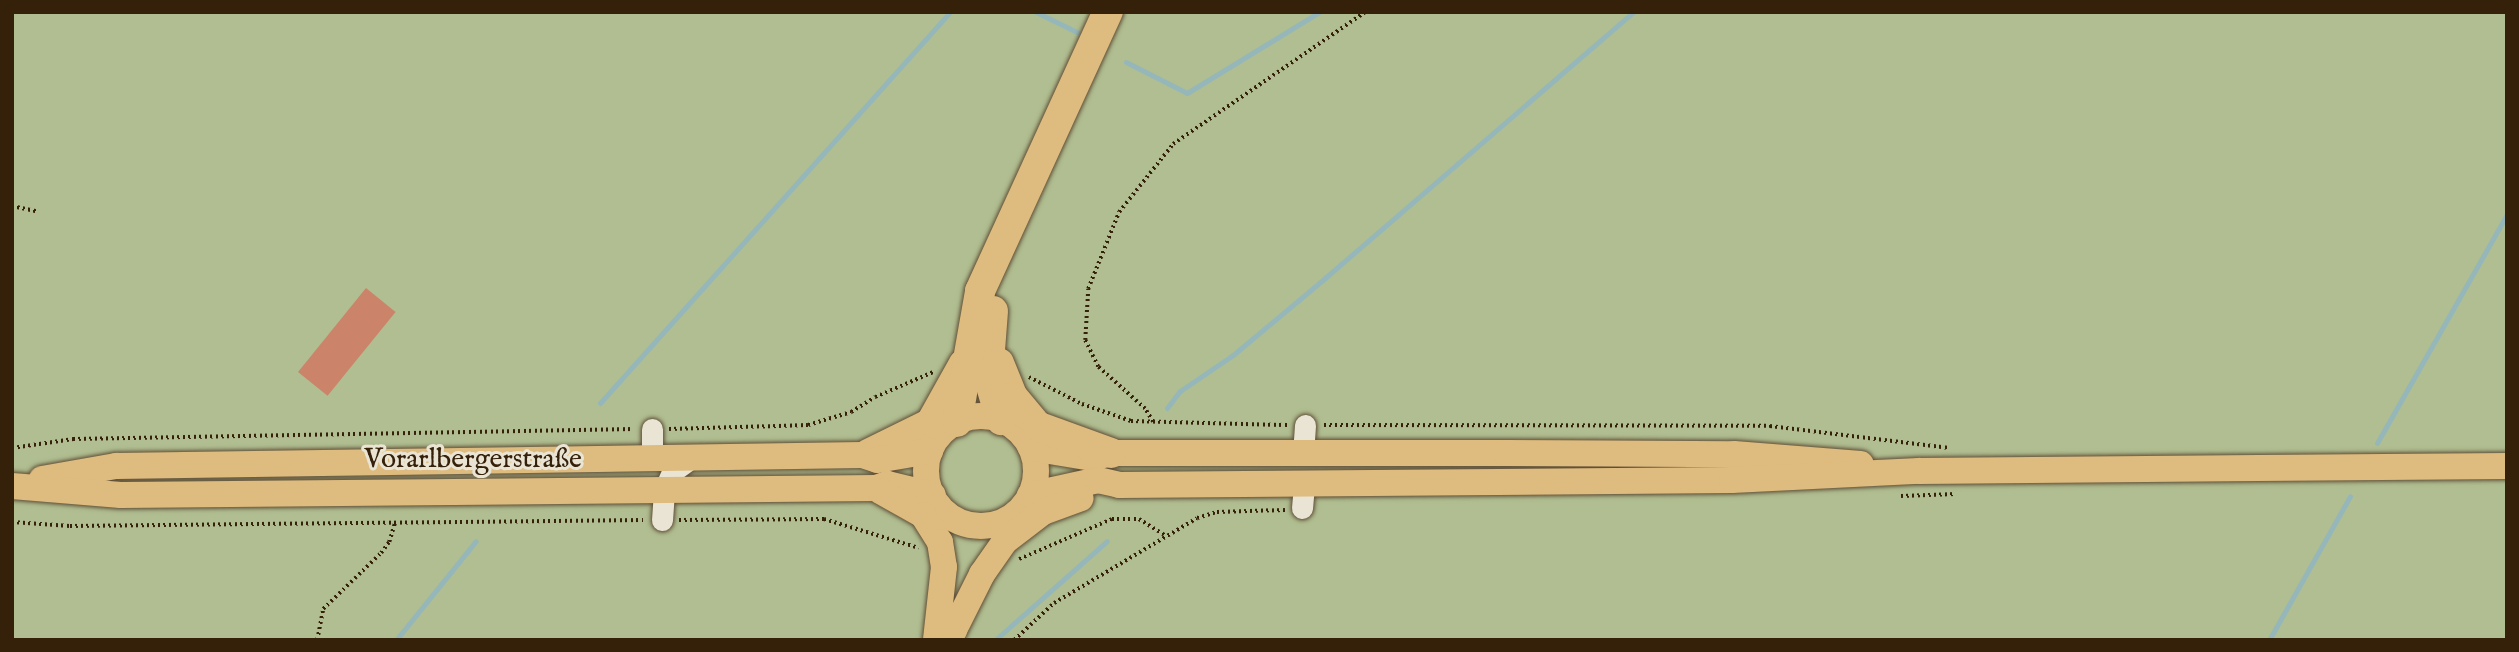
<!DOCTYPE html>
<meta charset="utf-8">
<style>
body{margin:0}
#map{position:relative;width:2519px;height:652px;overflow:hidden;background:#ddd6bb;font-family:"IM FELL English",serif}
div>[style]{position:absolute}
.green>*{inset:0;background:#b0be91;transform-origin:0 0}
.stream>*{height:5px;margin:-2.5px;padding:0 2.5px;transform-origin:2.5px;border-radius:2.5px;background:#96b7b9}
.building>*{inset:0;background:#cb8469;transform-origin:0 0}
.path>*{height:3.5px;margin-top:-1.75px;transform-origin:0;background:repeating-linear-gradient(90deg,#35210a 0 2px,transparent 0 5.5px)}
.roads{filter:drop-shadow(0 0 2px #5f4e36) drop-shadow(0 0 2px #5f4e36)}
.minor>*{height:21px;margin:-10.5px;padding:0 10.5px;transform-origin:10.5px;border-radius:10.5px;background:#e9e4d3}
.major>*{height:26px;margin:-13px;padding:0 13px;transform-origin:13px;border-radius:13px;background:#debb7e}
.major>.ring{margin:-13px;padding:0;box-sizing:content-box;background:none;border:26px solid #debb7e;border-radius:50%}
.highway>*{height:30px;margin:-15px;padding:0 15px;transform-origin:15px;border-radius:15px;background:#debb7e}
span{translate:-50% -50%;white-space:nowrap;text-align:center;line-height:1.15;-webkit-text-stroke:6px #e9e4d3;paint-order:stroke}
.street-label{font-size:28px;color:#35210a}
.frame{position:absolute;inset:0;border:14px solid #35210a;pointer-events:none}
</style>
<div id="map">
<div class="green">
<i style="left:12px;top:12px;width:2495px;height:628px"></i>
</div>
<div class="stream">
<i style="left:1036px;top:12px;width:46px;rotate:26deg"></i>
<i style="left:1126px;top:62px;width:68px;rotate:26.9deg"></i>
<i style="left:1187px;top:93px;width:155px;rotate:-31.5deg"></i>
<i style="left:600px;top:403px;width:525px;rotate:-48.17deg"></i>
<i style="left:1167px;top:408px;width:21px;rotate:-53deg"></i>
<i style="left:1180px;top:391px;width:64px;rotate:-34.2deg"></i>
<i style="left:1233px;top:355px;width:120px;rotate:-39.9deg"></i>
<i style="left:1325px;top:278px;width:407px;rotate:-40.8deg"></i>
<i style="left:2377px;top:443px;width:263px;rotate:-60.4deg"></i>
<i style="left:396px;top:640px;width:127px;rotate:-51.1deg"></i>
<i style="left:995px;top:640px;width:149px;rotate:-41.5deg"></i>
<i style="left:2269px;top:640px;width:165px;rotate:-60.6deg"></i>
</div>
<div class="building">
<i style="left:366px;top:288px;width:38px;height:108px;rotate:39deg"></i>
</div>
<div class="path">
<i style="left:12px;top:206px;width:25px;rotate:12deg"></i>
<i style="left:1029px;top:377px;width:59px;rotate:27deg"></i>
<i style="left:1082px;top:404px;width:52px;rotate:19.1deg"></i>
<i style="left:1131px;top:421px;width:157px;rotate:1.5deg"></i>
<i style="left:1153px;top:422px;width:15px;rotate:-122deg"></i>
<i style="left:1145px;top:409px;width:63px;rotate:-138.2deg"></i>
<i style="left:1098px;top:367px;width:30px;rotate:-116deg"></i>
<i style="left:1085px;top:340px;width:51px;rotate:-86.6deg"></i>
<i style="left:1088px;top:289px;width:83px;rotate:-68.1deg"></i>
<i style="left:1119px;top:212px;width:87px;rotate:-51.5deg"></i>
<i style="left:1173px;top:144px;width:233px;rotate:-34.5deg"></i>
<i style="left:1324px;top:425px;width:446px;rotate:0.1deg"></i>
<i style="left:1770px;top:426px;width:179px;rotate:7deg"></i>
<i style="left:669px;top:429px;width:139px;rotate:-1.6deg"></i>
<i style="left:808px;top:425px;width:45px;rotate:-16.8deg"></i>
<i style="left:851px;top:412px;width:28px;rotate:-32deg"></i>
<i style="left:875px;top:397px;width:63px;rotate:-23.3deg"></i>
<i style="left:12px;top:448px;width:62px;rotate:-8.4deg"></i>
<i style="left:73px;top:439px;width:561px;rotate:-1.02deg"></i>
<i style="left:1901px;top:496px;width:55px;rotate:-2.1deg"></i>
<i style="left:679px;top:520px;width:145px;rotate:-0.4deg"></i>
<i style="left:824px;top:519px;width:99px;rotate:17deg"></i>
<i style="left:12px;top:522px;width:58px;rotate:3.9deg"></i>
<i style="left:70px;top:526px;width:573px;rotate:-0.6deg"></i>
<i style="left:1019px;top:559px;width:101px;rotate:-23.3deg"></i>
<i style="left:1112px;top:519px;width:27px"></i>
<i style="left:1139px;top:519px;width:31px;rotate:32deg"></i>
<i style="left:317px;top:640px;width:32px;rotate:-79deg"></i>
<i style="left:323px;top:609px;width:81px;rotate:-44deg"></i>
<i style="left:381px;top:553px;width:14px;rotate:-54deg"></i>
<i style="left:389px;top:542px;width:21px;rotate:-73deg"></i>
<i style="left:1014px;top:640px;width:54px;rotate:-42.8deg"></i>
<i style="left:1054px;top:603px;width:166px;rotate:-30.7deg"></i>
<i style="left:1197px;top:518px;width:21px;rotate:-17deg"></i>
<i style="left:1217px;top:512px;width:68px;rotate:-1.7deg"></i>
</div>
<div class="roads">
<div class="minor">
<i style="left:1303px;top:454px;width:29px;rotate:-86deg"></i>
<i style="left:652px;top:458px;width:29px;rotate:-90deg"></i>
<i style="left:1302px;top:508px;width:25px;rotate:-85deg"></i>
<i style="left:662px;top:520px;width:30px;rotate:-86deg"></i>
<i style="left:664px;top:490px;width:20px;rotate:-66deg"></i>
<i style="left:672px;top:472px;width:24px;rotate:-36deg"></i>
</div>
<div class="major">
<i class="ring" style="left:926px;top:416px;width:84px;height:84px"></i>
<i style="left:1031px;top:448px;width:63px;rotate:9.2deg"></i>
<i style="left:1093px;top:458px;width:19px;rotate:-16deg"></i>
<i style="left:1111px;top:453px;width:395px"></i>
<i style="left:1506px;top:453px;width:228px;rotate:0.3deg"></i>
<i style="left:1734px;top:454px;width:127px;rotate:4.5deg"></i>
<i style="left:868px;top:452px;width:68px;rotate:-26.2deg"></i>
<i style="left:929px;top:422px;width:68px;rotate:-60.8deg"></i>
<i style="left:42px;top:479px;width:75px;rotate:-10deg"></i>
<i style="left:116px;top:466px;width:746px;rotate:-0.84deg"></i>
<i style="left:862px;top:455px;width:16px;rotate:18deg"></i>
<i style="left:877px;top:460px;width:54px;rotate:-9.6deg"></i>
<i style="left:12px;top:486px;width:109px;rotate:4.7deg"></i>
<i style="left:121px;top:495px;width:755px;rotate:-0.53deg"></i>
<i style="left:876px;top:488px;width:12px;rotate:-20deg"></i>
<i style="left:887px;top:484px;width:47px;rotate:13.4deg"></i>
<i style="left:880px;top:491px;width:49px;rotate:29.2deg"></i>
<i style="left:923px;top:515px;width:32px;rotate:58deg"></i>
<i style="left:940px;top:542px;width:25px;rotate:81deg"></i>
<i style="left:944px;top:567px;width:73px;rotate:96.3deg"></i>
<i style="left:1030px;top:495px;width:70px;rotate:-12.4deg"></i>
<i style="left:1098px;top:480px;width:22px;rotate:13deg"></i>
<i style="left:1119px;top:485px;width:613px;rotate:-0.47deg"></i>
<i style="left:1732px;top:480px;width:187px;rotate:-2.8deg"></i>
<i style="left:1919px;top:471px;width:588px;rotate:-0.49deg"></i>
<i style="left:943px;top:640px;width:15px;rotate:-42deg"></i>
<i style="left:954px;top:630px;width:63px;rotate:-63.4deg"></i>
<i style="left:982px;top:574px;width:39px;rotate:-55deg"></i>
<i style="left:1004px;top:542px;width:49px;rotate:-37.6deg"></i>
<i style="left:1043px;top:512px;width:40px;rotate:-20.2deg"></i>
</div>
<div class="highway">
<i style="left:993px;top:311px;width:65px;rotate:94.4deg"></i>
<i style="left:988px;top:376px;width:46px;rotate:73.5deg"></i>
<i style="left:999px;top:363px;width:37px;rotate:68deg"></i>
<i style="left:1013px;top:397px;width:38px;rotate:50deg"></i>
<i style="left:1037px;top:426px;width:79px;rotate:20deg"></i>
<i style="left:957px;top:422px;width:133px;rotate:-80deg"></i>
<i style="left:980px;top:291px;width:307px;rotate:-65.4deg"></i>
</div>
</div>
<div class="street-label">
<span style="left:473px;top:460px">Vorarlbergerstraße</span>
</div>
<div class="frame"></div>
</div>
